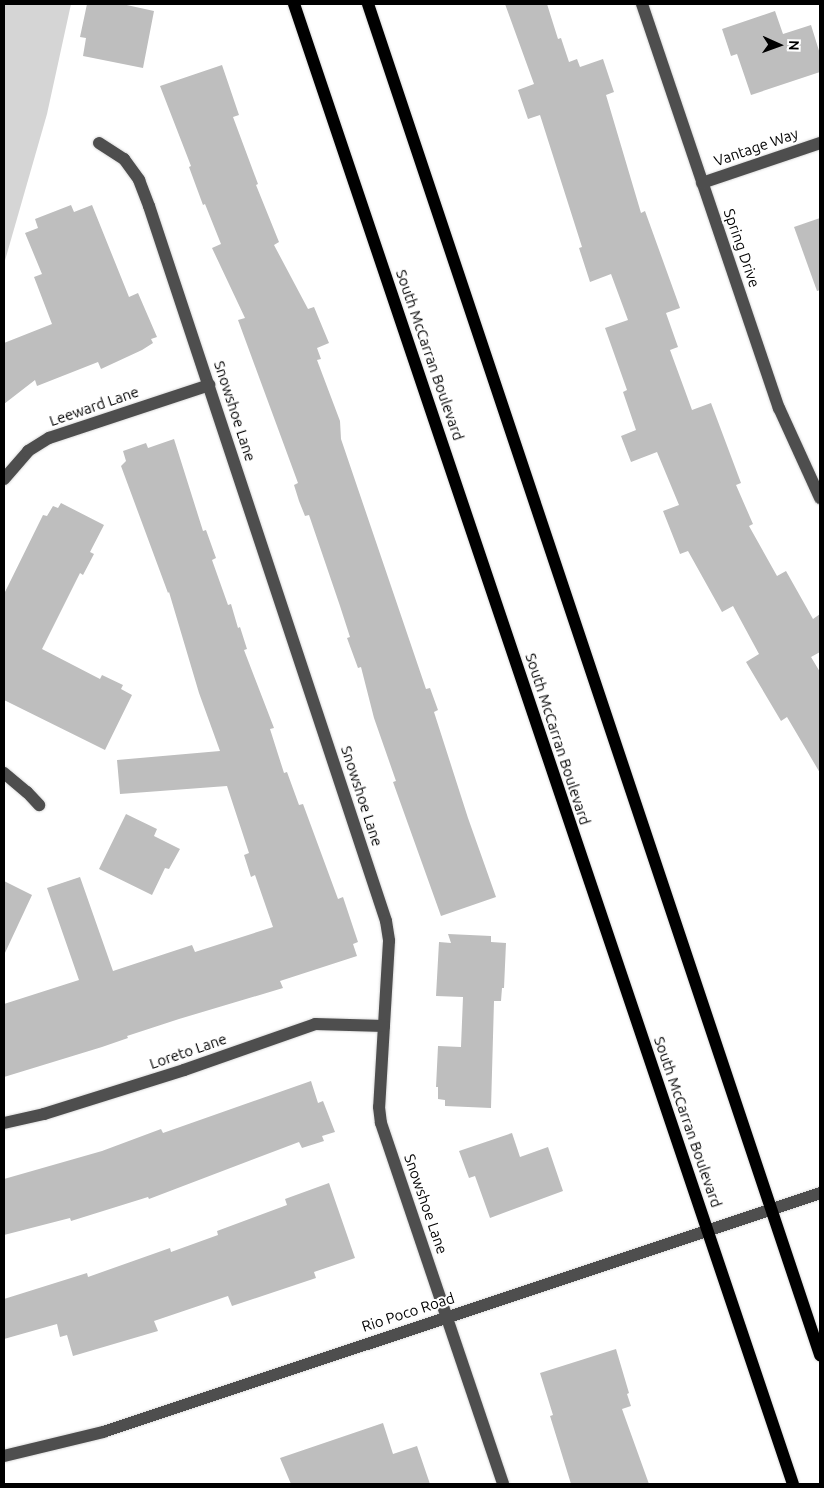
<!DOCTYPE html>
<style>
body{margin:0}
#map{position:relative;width:824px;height:1488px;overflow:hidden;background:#fff;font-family:Ubuntu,sans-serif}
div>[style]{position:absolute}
.green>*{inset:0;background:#d5d5d5}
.building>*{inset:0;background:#bebebe}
.roads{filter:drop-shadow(0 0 1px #dbdbdb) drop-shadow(0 0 1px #dbdbdb)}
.minor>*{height:12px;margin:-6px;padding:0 6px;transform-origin:6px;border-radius:6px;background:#4e4e4e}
.major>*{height:12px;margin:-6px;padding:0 6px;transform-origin:6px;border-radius:6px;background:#000}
span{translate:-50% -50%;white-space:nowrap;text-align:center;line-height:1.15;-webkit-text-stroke:4px #fff;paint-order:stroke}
.street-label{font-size:15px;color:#000}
.frame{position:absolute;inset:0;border:5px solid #000;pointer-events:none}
.north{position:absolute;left:754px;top:20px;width:50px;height:50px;-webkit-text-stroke:4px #fff;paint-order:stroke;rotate:92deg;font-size:14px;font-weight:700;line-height:20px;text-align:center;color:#000}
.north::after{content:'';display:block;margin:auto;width:18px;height:22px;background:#000;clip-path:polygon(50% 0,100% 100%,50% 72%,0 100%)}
</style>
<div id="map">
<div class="green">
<i style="clip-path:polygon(4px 4px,71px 4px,47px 114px,4px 264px)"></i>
</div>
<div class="building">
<i style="clip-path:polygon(87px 4px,122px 4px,154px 11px,143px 68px,83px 56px,86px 38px,80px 37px)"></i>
<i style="clip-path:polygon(505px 4px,547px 4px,558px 39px,561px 38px,569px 62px,577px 59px,580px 67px,603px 59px,614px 92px,606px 95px,641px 213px,645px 211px,680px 308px,666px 313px,678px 347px,670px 350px,692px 410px,711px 403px,741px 483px,736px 485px,753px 524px,749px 526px,777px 576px,786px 571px,813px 619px,820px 614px,820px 652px,811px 657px,820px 672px,820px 773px,787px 717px,781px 721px,746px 662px,759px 654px,733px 606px,722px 612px,688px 551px,680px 554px,663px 511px,679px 505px,657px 452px,631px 462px,621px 436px,636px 430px,623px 392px,627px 390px,605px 328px,628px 320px,611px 274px,590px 282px,579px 248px,582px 247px,540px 115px,528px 119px,518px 90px,534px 84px)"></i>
<i style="clip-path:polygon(775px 11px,783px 34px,811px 25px,820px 54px,820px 72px,751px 95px,737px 54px,731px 56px,722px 29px)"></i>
<i style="clip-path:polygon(222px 65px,239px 115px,233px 117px,258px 184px,256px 185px,279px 242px,274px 245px,308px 309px,314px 307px,329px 343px,317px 348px,321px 359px,317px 360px,340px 421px,341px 439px,426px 689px,430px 688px,438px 710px,434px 712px,468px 818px,496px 897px,441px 916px,393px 782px,396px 781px,374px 718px,361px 667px,358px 668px,347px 638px,350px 637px,340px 606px,309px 515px,305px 516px,299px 501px,294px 485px,298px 483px,238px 320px,245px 318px,212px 248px,221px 244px,205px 204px,203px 205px,189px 167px,191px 166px,160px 86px)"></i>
<i style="clip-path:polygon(71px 205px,74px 212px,92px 205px,129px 297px,138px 293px,157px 337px,151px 339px,153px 343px,142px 350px,101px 369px,98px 362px,37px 386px,35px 380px,4px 404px,4px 343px,52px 324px,34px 277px,42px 274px,25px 233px,38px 228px,35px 219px)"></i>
<i style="clip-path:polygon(820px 218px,820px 290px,817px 291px,794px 227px)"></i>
<i style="clip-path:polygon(174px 439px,203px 531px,206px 530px,216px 558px,212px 560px,228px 605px,231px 604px,238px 628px,240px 627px,247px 649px,244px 650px,274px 728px,270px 729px,284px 773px,287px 772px,299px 805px,303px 804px,338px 899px,343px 897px,358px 942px,353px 944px,357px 956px,280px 981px,283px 988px,179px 1019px,127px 1036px,128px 1038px,102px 1047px,4px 1077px,4px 1004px,79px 980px,47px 888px,80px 877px,113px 971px,192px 945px,195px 952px,273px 927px,255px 875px,251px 877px,244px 855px,249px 853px,227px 786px,120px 794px,117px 760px,220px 751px,199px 693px,169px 592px,168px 593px,121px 466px,126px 461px,123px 451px,146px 443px,148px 448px)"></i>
<i style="clip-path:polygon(61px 503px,104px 525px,90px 552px,94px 554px,83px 575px,80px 573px,42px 649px,100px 679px,102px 675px,123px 685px,121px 689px,132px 695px,105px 750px,4px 700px,4px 594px,43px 515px,47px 516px,53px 506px,58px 508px)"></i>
<i style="clip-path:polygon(126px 814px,157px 829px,154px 836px,180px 849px,169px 869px,165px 868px,152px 895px,99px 869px)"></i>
<i style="clip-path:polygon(4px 881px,32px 895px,4px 955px)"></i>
<i style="clip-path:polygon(448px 934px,491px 936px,491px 942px,506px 943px,504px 988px,502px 988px,501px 1001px,494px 1001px,491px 1108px,445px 1106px,445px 1100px,438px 1099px,438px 1087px,436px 1087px,438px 1046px,461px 1047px,463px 997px,436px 996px,439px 942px,451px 943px)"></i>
<i style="clip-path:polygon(311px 1081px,318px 1103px,323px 1101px,335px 1132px,322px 1136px,324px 1141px,302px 1148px,299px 1142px,149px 1199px,148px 1197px,71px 1221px,70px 1218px,4px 1235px,4px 1179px,102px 1151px,161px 1129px,163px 1133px)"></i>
<i style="clip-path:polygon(512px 1133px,520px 1157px,548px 1147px,563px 1191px,490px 1218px,475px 1176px,469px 1178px,459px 1151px)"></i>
<i style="clip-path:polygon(329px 1183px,355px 1258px,314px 1272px,316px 1278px,232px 1306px,228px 1296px,154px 1321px,158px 1331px,73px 1356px,67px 1335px,60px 1337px,57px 1324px,4px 1339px,4px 1299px,87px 1273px,88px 1277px,170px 1248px,171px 1252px,218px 1235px,217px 1231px,287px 1205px,285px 1199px)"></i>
<i style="clip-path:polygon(616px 1349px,629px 1393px,627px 1394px,631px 1406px,622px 1409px,649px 1484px,571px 1484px,550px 1416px,553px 1415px,540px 1373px)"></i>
<i style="clip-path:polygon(383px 1423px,393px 1454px,417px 1446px,430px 1484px,291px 1484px,280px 1458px)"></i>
</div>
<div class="roads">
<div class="minor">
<i style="left:642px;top:4px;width:427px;rotate:71.3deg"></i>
<i style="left:779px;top:408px;width:99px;rotate:65.5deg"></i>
<i style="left:99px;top:143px;width:30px;rotate:33deg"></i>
<i style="left:124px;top:159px;width:26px;rotate:54deg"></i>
<i style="left:139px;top:180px;width:28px;rotate:69deg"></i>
<i style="left:149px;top:206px;width:753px;rotate:71.66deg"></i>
<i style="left:386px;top:921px;width:20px;rotate:81deg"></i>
<i style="left:389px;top:941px;width:166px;rotate:93.4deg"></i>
<i style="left:379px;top:1107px;width:16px;rotate:83deg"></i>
<i style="left:381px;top:1123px;width:381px;rotate:71.3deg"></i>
<i style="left:702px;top:183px;width:125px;rotate:-18.7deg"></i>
<i style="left:4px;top:479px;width:37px;rotate:-49deg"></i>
<i style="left:28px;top:451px;width:25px;rotate:-32deg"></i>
<i style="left:49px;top:438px;width:169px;rotate:-18.3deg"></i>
<i style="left:4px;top:773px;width:30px;rotate:40deg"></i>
<i style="left:27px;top:792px;width:18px;rotate:47deg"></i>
<i style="left:4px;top:1123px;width:41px;rotate:-12.7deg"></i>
<i style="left:44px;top:1114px;width:147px;rotate:-17.4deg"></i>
<i style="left:184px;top:1070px;width:139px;rotate:-19.3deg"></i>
<i style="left:315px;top:1024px;width:69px;rotate:1.7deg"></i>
<i style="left:4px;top:1456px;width:102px;rotate:-13.6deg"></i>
<i style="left:103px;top:1432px;width:756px;rotate:-18.43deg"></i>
</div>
<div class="major">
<i style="left:294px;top:4px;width:1562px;rotate:71.37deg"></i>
<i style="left:368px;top:4px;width:1425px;rotate:71.5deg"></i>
</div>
</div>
<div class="street-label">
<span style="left:756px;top:147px;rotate:-19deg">Vantage Way</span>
<span style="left:742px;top:248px;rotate:71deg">Spring Drive</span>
<span style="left:430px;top:355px;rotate:71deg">South McCarran Boulevard</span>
<span style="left:94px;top:406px;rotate:-19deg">Leeward Lane</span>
<span style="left:235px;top:411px;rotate:72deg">Snowshoe Lane</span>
<span style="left:558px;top:739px;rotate:72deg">South McCarran Boulevard</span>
<span style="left:362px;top:796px;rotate:72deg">Snowshoe Lane</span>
<span style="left:188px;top:1051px;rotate:-19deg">Loreto Lane</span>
<span style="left:688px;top:1122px;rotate:71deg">South McCarran Boulevard</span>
<span style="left:426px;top:1204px;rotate:71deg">Snowshoe Lane</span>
<span style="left:408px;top:1312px;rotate:-18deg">Rio Poco Road</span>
</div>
<div class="frame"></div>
<div class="north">N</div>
</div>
